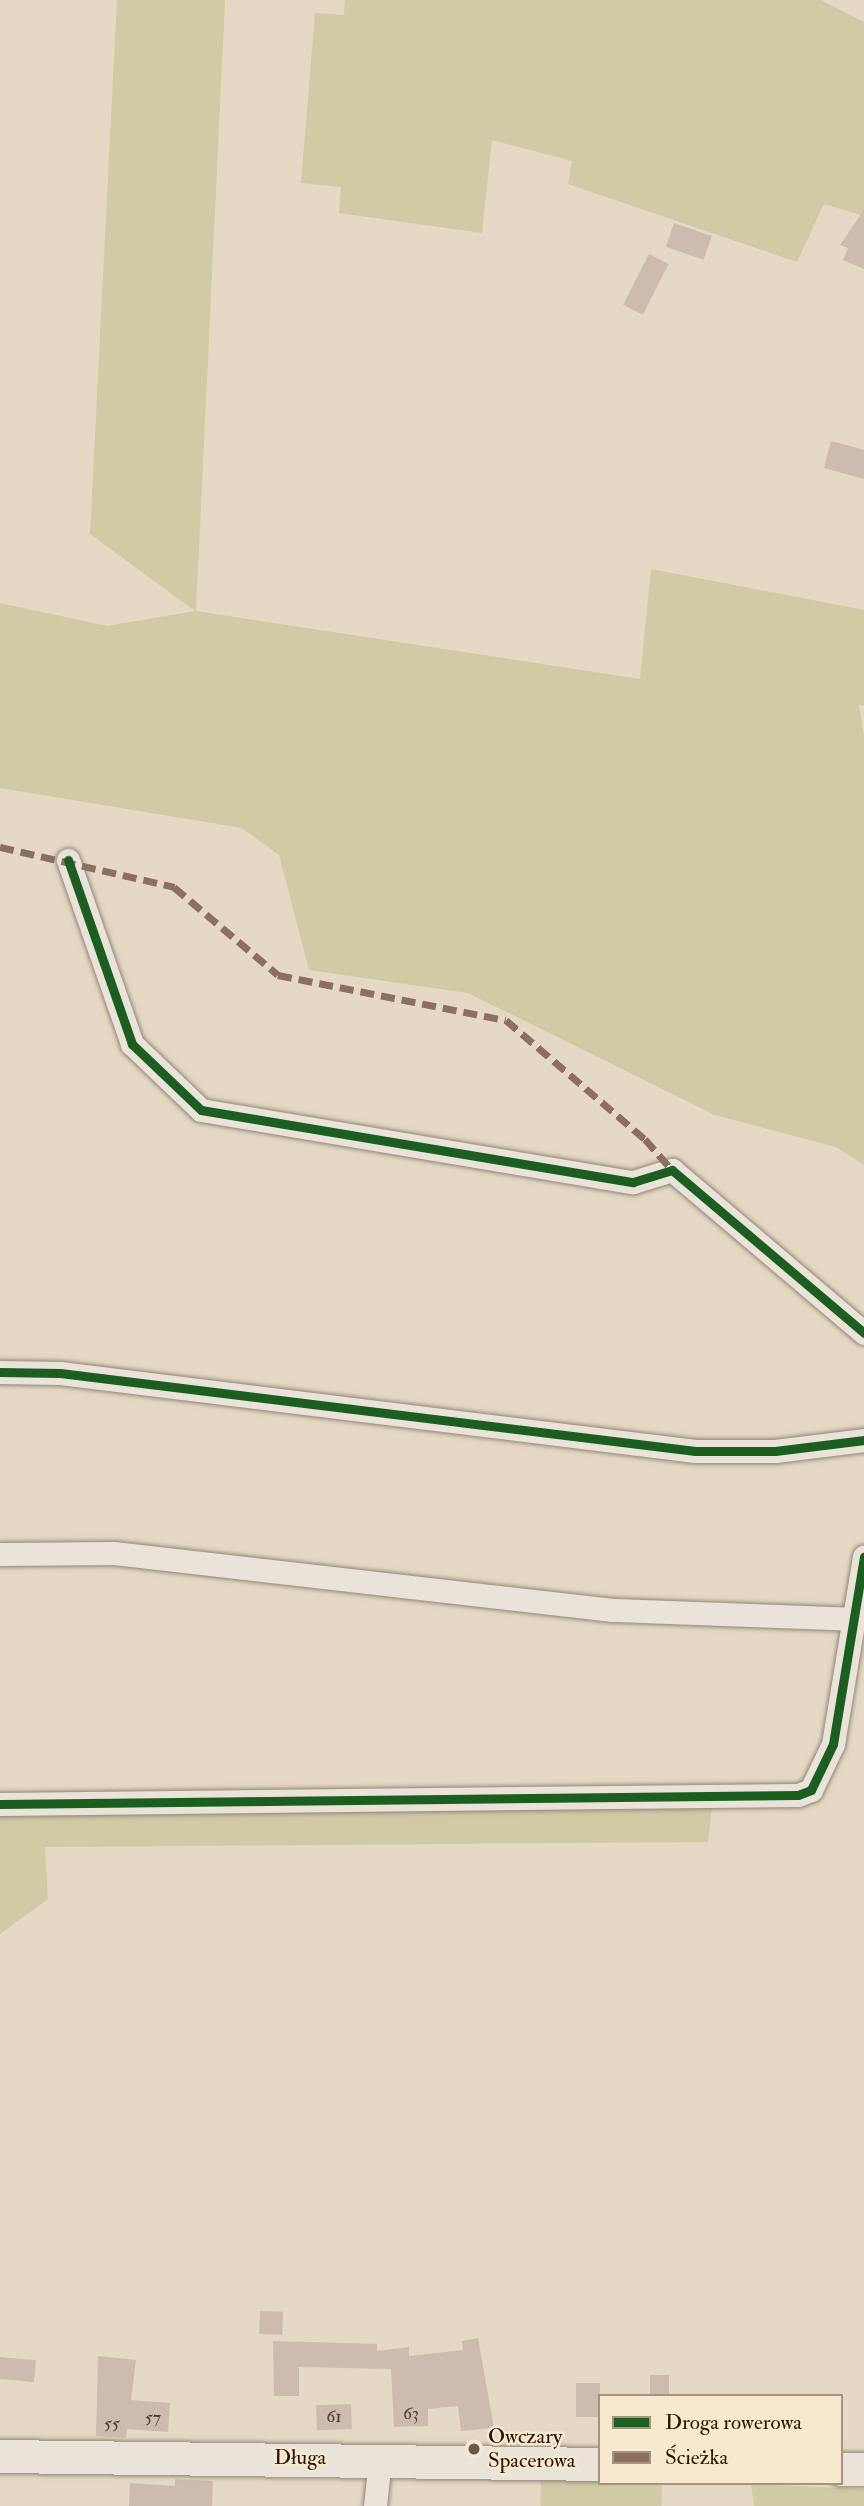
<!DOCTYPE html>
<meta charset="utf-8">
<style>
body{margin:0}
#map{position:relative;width:864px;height:2506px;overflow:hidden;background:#e5d8c4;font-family:"IM FELL Double Pica",serif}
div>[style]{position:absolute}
.green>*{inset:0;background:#d0caa5;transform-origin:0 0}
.building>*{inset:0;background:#cdbbaf;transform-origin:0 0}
.roads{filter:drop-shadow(0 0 2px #91877a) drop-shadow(0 0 2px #91877a)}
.street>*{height:23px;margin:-11.5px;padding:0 11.5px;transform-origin:11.5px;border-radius:11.5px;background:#e9e3d9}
.secondary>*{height:33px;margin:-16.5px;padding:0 16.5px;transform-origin:16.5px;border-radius:16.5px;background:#e9e3d9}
.quiet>*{height:7px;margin-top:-3.5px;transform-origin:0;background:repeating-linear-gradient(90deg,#8d6e63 0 14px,transparent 0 21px)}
.cycleway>*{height:9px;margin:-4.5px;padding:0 4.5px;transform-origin:4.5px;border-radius:4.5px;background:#1b5e20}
.dots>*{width:19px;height:19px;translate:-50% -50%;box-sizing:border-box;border:4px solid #f7e8d0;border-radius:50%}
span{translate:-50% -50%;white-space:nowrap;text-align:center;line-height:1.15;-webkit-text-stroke:5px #f7e8d0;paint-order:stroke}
.number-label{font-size:18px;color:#523d2d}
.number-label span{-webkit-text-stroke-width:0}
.poi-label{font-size:21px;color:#291302}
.left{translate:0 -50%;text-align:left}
.street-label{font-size:21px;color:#291302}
.legend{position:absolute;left:598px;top:2394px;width:245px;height:91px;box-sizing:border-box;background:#f7e8d0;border:2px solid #a5937e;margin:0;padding:9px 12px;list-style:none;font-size:21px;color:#291302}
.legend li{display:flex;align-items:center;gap:14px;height:35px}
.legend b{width:35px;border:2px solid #a5937e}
</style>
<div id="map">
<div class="green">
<i style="clip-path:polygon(117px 0,225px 0,196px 611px,640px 679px,651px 569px,864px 610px,864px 706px,859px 705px,864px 736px,864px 1165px,836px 1147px,715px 1115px,468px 993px,309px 970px,279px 855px,242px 828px,0 788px,0 603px,107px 626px,195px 611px,90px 534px)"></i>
<i style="clip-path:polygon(345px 0,821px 0,864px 22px,864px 216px,824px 204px,797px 262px,568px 184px,572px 161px,492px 140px,482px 233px,339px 213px,341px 187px,301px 183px,315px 13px,344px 15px)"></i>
<i style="clip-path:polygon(713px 1798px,708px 1842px,45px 1847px,48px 1899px,0 1934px,0 1802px)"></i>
<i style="left:541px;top:2480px;width:121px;height:26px;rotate:1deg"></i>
<i style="clip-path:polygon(751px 2484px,864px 2489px,864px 2506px,754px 2506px)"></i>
</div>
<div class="building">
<i style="clip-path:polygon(864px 210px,864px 269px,843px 260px,848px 248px,840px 245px)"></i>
<i style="left:674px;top:223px;width:40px;height:25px;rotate:19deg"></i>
<i style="left:649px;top:254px;width:22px;height:57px;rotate:27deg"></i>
<i style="clip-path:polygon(831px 441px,864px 450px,864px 479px,824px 468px)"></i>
<i style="left:260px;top:2311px;width:23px;height:23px;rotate:2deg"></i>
<i style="clip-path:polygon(478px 2338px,494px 2428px,461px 2431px,458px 2406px,428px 2409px,428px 2426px,394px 2427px,391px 2369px,299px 2367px,299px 2396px,274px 2396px,273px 2341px,377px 2344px,377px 2351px,409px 2347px,409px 2356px,463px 2350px,462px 2341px)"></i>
<i style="clip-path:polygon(98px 2356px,136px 2360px,131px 2400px,170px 2403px,168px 2432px,127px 2429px,126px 2438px,96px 2436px)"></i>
<i style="left:0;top:2357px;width:36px;height:22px;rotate:5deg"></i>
<i style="left:669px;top:2375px;width:21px;height:19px;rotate:90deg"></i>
<i style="left:600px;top:2383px;width:34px;height:24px;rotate:90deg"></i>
<i style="left:351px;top:2404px;width:25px;height:35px;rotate:88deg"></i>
<i style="clip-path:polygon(175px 2479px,213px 2481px,212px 2506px,129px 2506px,130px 2483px,175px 2486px)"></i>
</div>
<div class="roads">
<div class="street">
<i style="left:68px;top:860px;width:195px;rotate:70.8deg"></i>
<i style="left:132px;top:1044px;width:95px;rotate:43.7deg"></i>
<i style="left:201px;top:1110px;width:438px;rotate:9.5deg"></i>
<i style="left:633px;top:1182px;width:41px;rotate:-17.1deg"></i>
<i style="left:672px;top:1170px;width:252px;rotate:40.3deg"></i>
<i style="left:0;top:1372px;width:60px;rotate:1deg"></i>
<i style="left:60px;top:1373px;width:640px;rotate:7deg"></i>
<i style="left:695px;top:1451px;width:80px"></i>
<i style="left:775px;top:1451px;width:90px;rotate:-7deg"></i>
<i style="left:0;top:1554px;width:114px;rotate:-0.5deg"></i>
<i style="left:114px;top:1553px;width:502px;rotate:6.52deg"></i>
<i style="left:613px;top:1610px;width:241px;rotate:2.1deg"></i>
<i style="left:0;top:1804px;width:798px;rotate:-0.65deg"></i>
<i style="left:798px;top:1795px;width:14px;rotate:-21deg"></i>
<i style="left:811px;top:1790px;width:51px;rotate:-64.4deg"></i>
<i style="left:833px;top:1744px;width:190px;rotate:-80.6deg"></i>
<i style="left:375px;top:2506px;width:47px;rotate:-83.9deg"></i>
</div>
<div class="secondary">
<i style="left:0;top:2456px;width:600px;rotate:0.76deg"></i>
<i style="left:841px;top:2469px;width:23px"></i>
</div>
</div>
<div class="quiet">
<i style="left:0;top:847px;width:179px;rotate:12.9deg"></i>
<i style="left:174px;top:887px;width:136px;rotate:40.2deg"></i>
<i style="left:278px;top:975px;width:232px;rotate:11.2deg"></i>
<i style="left:506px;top:1020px;width:183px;rotate:40.6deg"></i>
<i style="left:645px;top:1139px;width:41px;rotate:48.9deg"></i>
</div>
<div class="cycleway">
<i style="left:68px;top:860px;width:195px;rotate:70.8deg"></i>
<i style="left:132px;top:1044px;width:95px;rotate:43.7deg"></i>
<i style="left:201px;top:1110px;width:438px;rotate:9.5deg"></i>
<i style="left:633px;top:1182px;width:41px;rotate:-17.1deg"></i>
<i style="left:672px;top:1170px;width:252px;rotate:40.3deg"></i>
<i style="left:0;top:1372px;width:60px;rotate:1deg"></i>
<i style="left:60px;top:1373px;width:640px;rotate:7deg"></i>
<i style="left:695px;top:1451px;width:80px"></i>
<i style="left:775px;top:1451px;width:90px;rotate:-7deg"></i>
<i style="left:0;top:1804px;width:798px;rotate:-0.65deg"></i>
<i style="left:798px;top:1795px;width:14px;rotate:-21deg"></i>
<i style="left:811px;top:1790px;width:51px;rotate:-64.4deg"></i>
<i style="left:833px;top:1744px;width:190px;rotate:-80.6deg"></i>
</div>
<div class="dots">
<i style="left:474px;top:2449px;background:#6b5846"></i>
</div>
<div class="number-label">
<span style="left:411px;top:2414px">63</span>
<span style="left:334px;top:2417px">61</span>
<span style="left:153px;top:2418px">57</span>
<span style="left:112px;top:2424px">55</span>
</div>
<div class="poi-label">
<span class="left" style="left:488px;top:2449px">Owczary<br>Spacerowa</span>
</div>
<div class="street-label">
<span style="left:300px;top:2458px">Długa</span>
</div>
<ul class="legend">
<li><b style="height:9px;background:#1b5e20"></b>Droga rowerowa</li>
<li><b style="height:9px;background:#8d6e63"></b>Ścieżka</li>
</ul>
</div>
